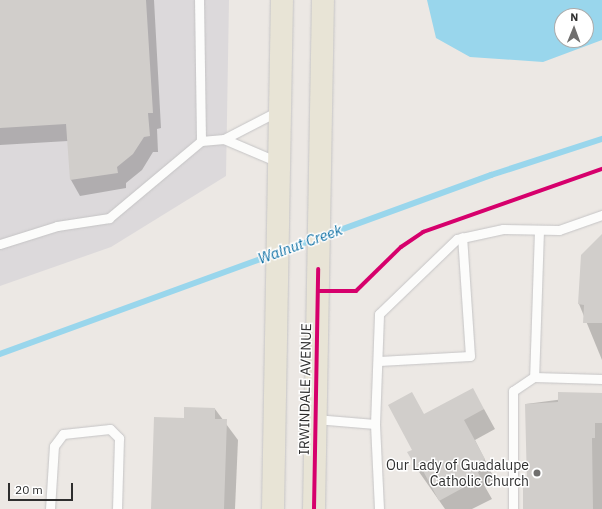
<!DOCTYPE html>
<style>
body{margin:0}
#map{position:relative;width:602px;height:509px;overflow:hidden;background:#ece8e4;font-family:"IBM Plex Sans",sans-serif}
div>[style]{position:absolute}
.industrial>*{inset:0;background:#dcd9db}
.water>*{inset:0;background:#99d6ec}
.shadow>*{inset:0;background:#0003}
.stream>*{height:6px;margin:-3px;padding:0 3px;transform-origin:3px;border-radius:3px;background:#99d6ec}
.building>*{inset:0;background:#d1cecb}
.roads{filter:drop-shadow(0 0 1px #c5c4c5) drop-shadow(0 0 1px #c5c4c5)}
.service>*{height:9px;margin:-4.5px;padding:0 4.5px;transform-origin:4.5px;border-radius:4.5px;background:#fcfcfb}
.primary>*{height:22px;margin:-11px;padding:0 11px;transform-origin:11px;border-radius:11px;background:#e8e4d6}
.cycleway>*{height:4px;margin:-2px;padding:0 2px;transform-origin:2px;border-radius:2px;background:#d6006c}
.dots>*{width:11px;height:11px;translate:-50% -50%;box-sizing:border-box;border:2px solid #fff;border-radius:50%}
span{translate:-50% -50%;white-space:nowrap;text-align:center;line-height:1.15;-webkit-text-stroke:3px #fff;paint-order:stroke}
.street-label{font-size:14px;color:#2e2e2e}
.poi-label{font-size:14px;color:#2e2e2e}
.right{translate:-100% -50%;text-align:right}
.water-label{font-size:15px;color:#0d6fa3;font-style:italic}
.north{position:absolute;left:554px;top:8px;width:40px;height:40px;box-sizing:border-box;background:#fff;border:1px solid #ababab;border-radius:50%;rotate:1deg;font-size:11px;font-weight:700;line-height:16px;text-align:center;color:#2e2e2e}
.north::after{content:'';display:block;margin:auto;width:14px;height:18px;background:#706f6e;clip-path:polygon(50% 0,100% 100%,50% 72%,0 100%)}
.scale{position:absolute;left:8px;top:483px;width:65px;height:18px;box-sizing:border-box;border:2px solid #2e2e2e;border-top:0;padding-left:5px;font-size:12px;line-height:14px;white-space:nowrap;color:#2e2e2e;-webkit-text-stroke:3px #fff;paint-order:stroke}
</style>
<div id="map">
<div class="industrial">
<i style="clip-path:polygon(0 0,229px 0,226px 176px,111px 247px,0 286px)"></i>
</div>
<div class="water">
<i style="clip-path:polygon(evenodd,427px 0,602px 0,602px 40px,543px 62px,470px 57px,436px 38px,427px 0,562px 16px,586px 16px,586px 40px,562px 40px,562px 16px)"></i>
</div>
<div class="shadow">
<i style="clip-path:polygon(0 0,154px 0,161px 128px,157px 129px,158px 152px,153px 152px,142px 170px,126px 183px,126px 188px,80px 196px,71px 180px,68px 141px,0 145px)"></i>
<i style="clip-path:polygon(602px 235px,602px 360px,579px 304px,582px 255px)"></i>
<i style="clip-path:polygon(602px 394px,602px 509px,524px 509px,528px 485px,526px 404px)"></i>
<i style="clip-path:polygon(215px 409px,238px 440px,235px 509px,152px 509px,185px 419px)"></i>
<i style="clip-path:polygon(484px 409px,495px 429px,475px 440px,495px 480px,484px 485px,492px 499px,472px 509px,445px 509px,417px 469px,413px 450px,424px 416px)"></i>
</div>
<div class="stream">
<i style="left:0;top:354px;width:523px;rotate:-20.03deg"></i>
<i style="left:491px;top:175px;width:117px;rotate:-18deg"></i>
</div>
<div class="building">
<i style="clip-path:polygon(0 0,146px 0,153px 113px,148px 113px,150px 136px,144px 137px,133px 154px,117px 167px,118px 173px,70px 180px,66px 124px,0 128px)"></i>
<i style="clip-path:polygon(602px 234px,602px 323px,583px 323px,584px 305px,578px 304px,581px 255px)"></i>
<i style="clip-path:polygon(473px 388px,484px 409px,464px 420px,485px 459px,474px 465px,481px 478px,439px 501px,421px 467px,417px 469px,407px 452px,412px 450px,388px 405px,412px 392px,424px 414px)"></i>
<i style="clip-path:polygon(558px 392px,602px 393px,602px 423px,595px 423px,595px 438px,592px 438px,593px 509px,523px 509px,523px 484px,527px 484px,525px 404px,558px 402px)"></i>
<i style="clip-path:polygon(184px 407px,215px 408px,215px 419px,227px 419px,224px 509px,151px 509px,154px 417px,184px 418px)"></i>
</div>
<div class="roads">
<div class="service">
<i style="left:224px;top:139px;width:59px;rotate:23.1deg"></i>
<i style="left:201px;top:141px;width:23px;rotate:-5deg"></i>
<i style="left:224px;top:139px;width:61px;rotate:-27.4deg"></i>
<i style="left:539px;top:230px;width:147px;rotate:91.9deg"></i>
<i style="left:534px;top:377px;width:68px;rotate:1.7deg"></i>
<i style="left:0;top:244px;width:60px;rotate:-17.5deg"></i>
<i style="left:57px;top:226px;width:53px;rotate:-8.7deg"></i>
<i style="left:109px;top:218px;width:120px;rotate:-39.9deg"></i>
<i style="left:201px;top:141px;width:141px;rotate:-90.8deg"></i>
<i style="left:379px;top:361px;width:91px;rotate:-3.1deg"></i>
<i style="left:470px;top:356px;width:119px;rotate:-93.8deg"></i>
<i style="left:315px;top:419px;width:60px;rotate:4.8deg"></i>
<i style="left:50px;top:509px;width:63px;rotate:-86.4deg"></i>
<i style="left:54px;top:446px;width:15px;rotate:-53deg"></i>
<i style="left:63px;top:434px;width:47px;rotate:-6.1deg"></i>
<i style="left:110px;top:429px;width:13px;rotate:45deg"></i>
<i style="left:119px;top:438px;width:71px;rotate:91.6deg"></i>
<i style="left:379px;top:509px;width:85px;rotate:-92.7deg"></i>
<i style="left:375px;top:424px;width:110px;rotate:-87.9deg"></i>
<i style="left:379px;top:314px;width:108px;rotate:-43.9deg"></i>
<i style="left:457px;top:239px;width:47px;rotate:-12.3deg"></i>
<i style="left:503px;top:229px;width:56px;rotate:1deg"></i>
<i style="left:559px;top:230px;width:46px;rotate:-19.2deg"></i>
<i style="left:513px;top:509px;width:118px;rotate:-90deg"></i>
<i style="left:513px;top:391px;width:25px;rotate:-34deg"></i>
</div>
<div class="primary">
<i style="left:273px;top:509px;width:509px;rotate:-88.99deg"></i>
<i style="left:314px;top:509px;width:509px;rotate:-88.99deg"></i>
</div>
</div>
<div class="cycleway">
<i style="left:318px;top:291px;width:38px"></i>
<i style="left:356px;top:291px;width:63px;rotate:-44.4deg"></i>
<i style="left:401px;top:247px;width:27px;rotate:-34deg"></i>
<i style="left:423px;top:232px;width:190px;rotate:-19.4deg"></i>
<i style="left:314px;top:509px;width:240px;rotate:-89deg"></i>
</div>
<div class="dots">
<i style="left:537px;top:473px;background:#706f6e"></i>
</div>
<div class="street-label">
<span style="left:305px;top:389px;rotate:-89deg">IRWINDALE AVENUE</span>
</div>
<div class="poi-label">
<span class="right" style="left:529px;top:473px">Our Lady of Guadalupe<br>Catholic Church</span>
</div>
<div class="water-label">
<span style="left:300px;top:244px;rotate:-20deg">Walnut Creek</span>
</div>
<div class="north">N</div>
<div class="scale">20 m</div>
</div>
